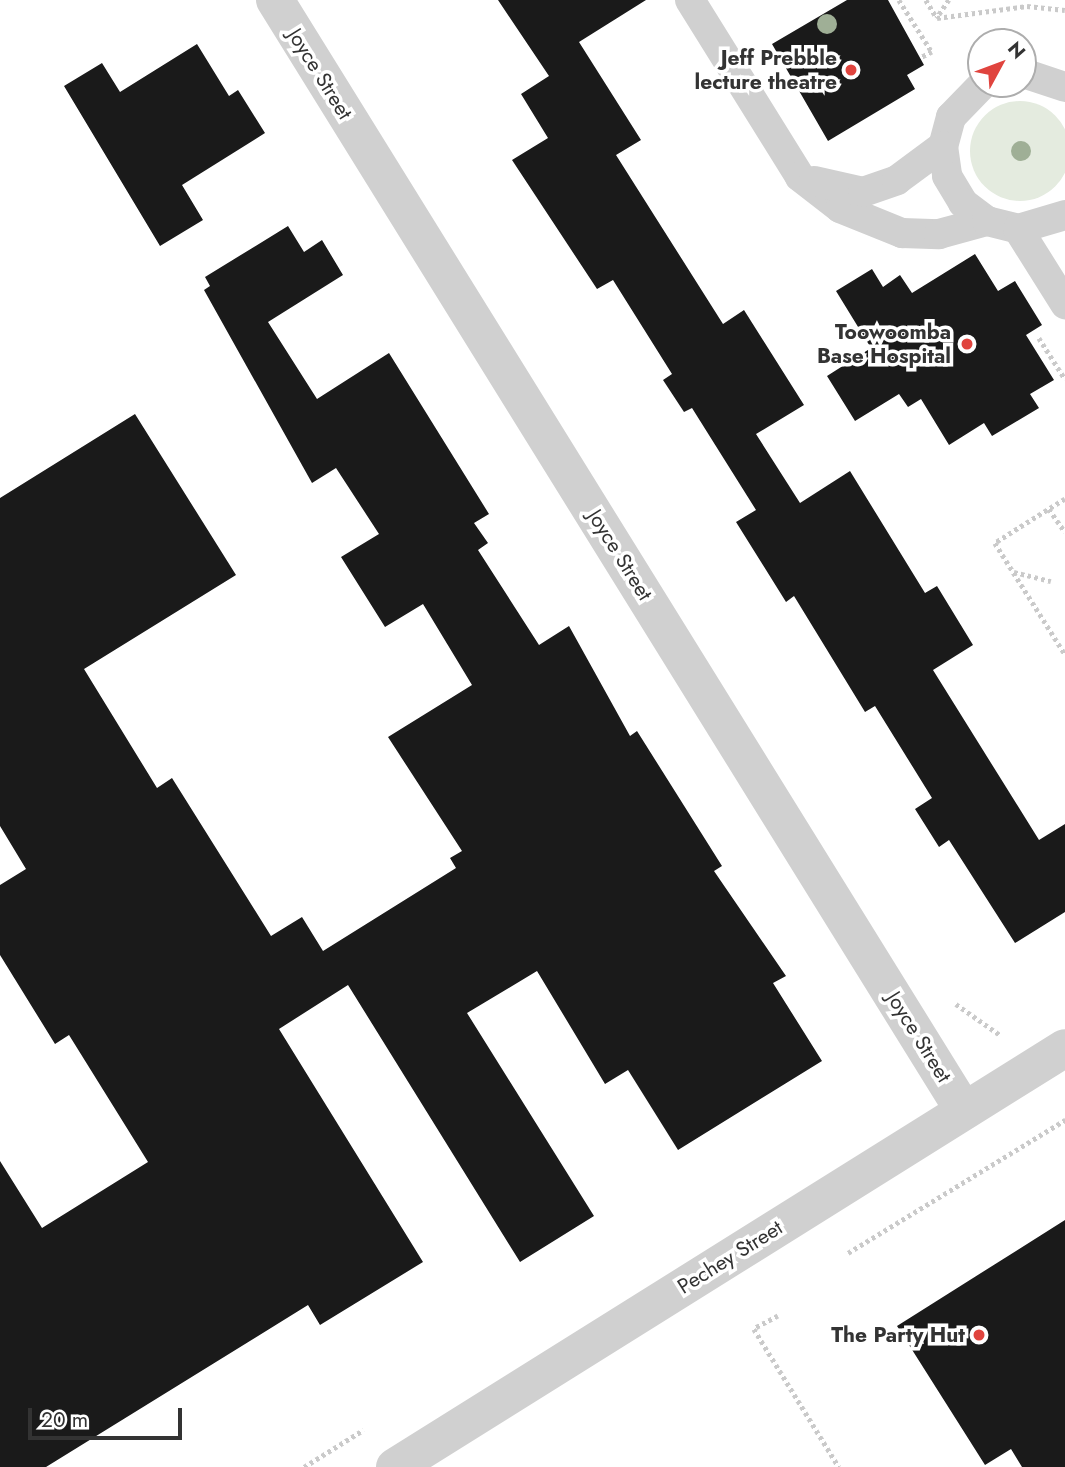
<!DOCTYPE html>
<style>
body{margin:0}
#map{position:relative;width:1065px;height:1467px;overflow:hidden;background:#fff;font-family:Jost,sans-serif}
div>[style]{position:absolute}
.green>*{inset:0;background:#e4ebdf}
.round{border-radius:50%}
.building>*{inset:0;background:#1a1a1a}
.path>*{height:4.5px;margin-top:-2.25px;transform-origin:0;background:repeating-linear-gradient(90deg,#cacaca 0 3.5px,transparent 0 7px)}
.lane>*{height:30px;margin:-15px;padding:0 15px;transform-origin:15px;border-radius:15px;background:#d0d0d0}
.street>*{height:38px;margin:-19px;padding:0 19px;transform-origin:19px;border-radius:19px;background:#d0d0d0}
.trees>*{width:20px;height:20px;margin:-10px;border-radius:50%;background:#9faf96}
.dots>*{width:19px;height:19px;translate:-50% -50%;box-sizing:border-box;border:4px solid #fff;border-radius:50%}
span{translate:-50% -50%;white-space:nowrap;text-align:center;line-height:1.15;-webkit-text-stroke:7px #fff;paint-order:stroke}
.poi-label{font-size:21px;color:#333;font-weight:700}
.right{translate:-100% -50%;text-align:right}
.street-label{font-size:21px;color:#333}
.north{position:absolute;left:967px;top:28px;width:70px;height:70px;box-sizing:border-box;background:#fff;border:2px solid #adadad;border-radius:50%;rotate:49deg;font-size:19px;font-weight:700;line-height:28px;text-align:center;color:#333}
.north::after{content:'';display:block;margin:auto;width:24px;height:32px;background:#e0443e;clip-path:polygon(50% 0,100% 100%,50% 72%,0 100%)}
.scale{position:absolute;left:28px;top:1408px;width:154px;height:32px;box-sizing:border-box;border:4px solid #333;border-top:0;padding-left:9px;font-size:21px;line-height:24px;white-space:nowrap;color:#333;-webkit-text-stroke:5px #fff;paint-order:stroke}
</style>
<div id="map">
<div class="green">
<i class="round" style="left:970px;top:101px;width:100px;height:100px"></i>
</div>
<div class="building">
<i style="clip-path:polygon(498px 0,646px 0,579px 42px,641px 140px,616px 155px,723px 324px,744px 310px,804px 405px,756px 434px,800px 503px,850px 471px,925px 593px,937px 586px,973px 645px,933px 670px,1039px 840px,1065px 824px,1065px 912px,1015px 943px,949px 840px,939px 847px,915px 809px,932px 798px,875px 706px,865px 712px,794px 596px,786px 602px,736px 522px,756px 510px,692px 408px,684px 412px,663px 380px,672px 374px,613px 280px,597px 289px,512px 160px,548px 138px,521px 94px,549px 76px)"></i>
<i style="clip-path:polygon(847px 0,888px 0,924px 65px,907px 75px,915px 89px,828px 141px,772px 44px)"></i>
<i style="clip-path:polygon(197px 44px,229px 96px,238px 90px,265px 133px,182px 185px,203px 220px,160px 246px,64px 86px,102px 63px,120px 92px)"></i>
<i style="clip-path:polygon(288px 226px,304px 252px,322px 240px,343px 275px,268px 322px,317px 399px,389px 353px,489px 514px,474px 523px,488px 543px,478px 550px,539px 645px,569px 626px,630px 736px,637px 731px,722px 866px,714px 871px,786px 976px,773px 983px,822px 1061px,678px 1150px,628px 1070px,605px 1084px,537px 971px,467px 1013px,594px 1216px,520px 1262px,348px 985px,279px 1029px,423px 1262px,320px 1325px,308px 1305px,46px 1467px,0 1467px,0 1161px,42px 1228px,148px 1162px,69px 1035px,55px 1044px,0 955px,0 885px,26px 869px,0 826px,0 498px,135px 414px,236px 575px,84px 669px,157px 788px,172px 778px,271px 936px,302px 917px,323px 951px,456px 868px,450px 858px,462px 851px,388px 737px,472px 685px,423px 604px,385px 627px,341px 557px,379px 534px,336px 468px,312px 483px,204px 290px,210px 286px,205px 277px)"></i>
<i style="clip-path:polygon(975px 254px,998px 291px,1015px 281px,1042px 325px,1026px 335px,1054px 380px,1030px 394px,1039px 408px,992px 436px,984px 423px,949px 445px,921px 399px,908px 407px,899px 394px,855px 421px,827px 376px,871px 348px,836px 291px,872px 269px,883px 287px,900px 275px,912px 293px)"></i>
<i style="clip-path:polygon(1065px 1220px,1065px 1467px,1022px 1467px,1011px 1449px,985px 1465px,897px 1326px)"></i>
</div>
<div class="path">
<i style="left:899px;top:0;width:62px;rotate:57.6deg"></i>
<i style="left:932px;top:52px;width:13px;rotate:153deg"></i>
<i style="left:926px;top:0;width:21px;rotate:59deg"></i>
<i style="left:949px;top:0;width:22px;rotate:124deg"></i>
<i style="left:937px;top:18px;width:91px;rotate:-7.6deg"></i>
<i style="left:1027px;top:6px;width:38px;rotate:6deg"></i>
<i style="left:1039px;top:338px;width:49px;rotate:57.6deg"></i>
<i style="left:1065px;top:499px;width:83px;rotate:147.8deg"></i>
<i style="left:995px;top:543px;width:131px;rotate:57.8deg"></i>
<i style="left:1049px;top:509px;width:28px;rotate:55deg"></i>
<i style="left:1014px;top:572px;width:38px;rotate:14deg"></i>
<i style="left:956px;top:1004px;width:54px;rotate:35.2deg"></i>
<i style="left:848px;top:1253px;width:255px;rotate:-31.5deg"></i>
<i style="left:778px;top:1316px;width:27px;rotate:152deg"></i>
<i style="left:754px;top:1329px;width:162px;rotate:58.4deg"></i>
<i style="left:304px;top:1467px;width:70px;rotate:-32.1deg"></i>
</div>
<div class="lane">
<i style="left:690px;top:0;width:208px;rotate:58.1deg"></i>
<i style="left:800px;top:177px;width:51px;rotate:37.8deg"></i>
<i style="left:840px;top:208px;width:67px;rotate:22deg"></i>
<i style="left:902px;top:233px;width:37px;rotate:2deg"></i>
<i style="left:939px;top:234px;width:50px;rotate:-15.2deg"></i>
<i style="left:1023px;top:73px;width:44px;rotate:18.4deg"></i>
<i style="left:983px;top:84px;width:46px;rotate:134.1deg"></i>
<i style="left:951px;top:117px;width:30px;rotate:105deg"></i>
<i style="left:943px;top:146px;width:30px;rotate:82deg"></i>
<i style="left:947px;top:176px;width:31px;rotate:59deg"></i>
<i style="left:963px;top:203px;width:30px;rotate:37deg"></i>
<i style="left:987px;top:221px;width:32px;rotate:14deg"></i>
<i style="left:1018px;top:229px;width:49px;rotate:-16.6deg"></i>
<i style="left:814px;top:181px;width:50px;rotate:12.7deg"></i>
<i style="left:863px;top:192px;width:36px;rotate:-19deg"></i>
<i style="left:897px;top:180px;width:57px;rotate:-36.5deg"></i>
<i style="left:1018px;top:229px;width:89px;rotate:57.9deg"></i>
</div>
<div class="street">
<i style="left:275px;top:0;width:1307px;rotate:58.19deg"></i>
<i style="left:395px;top:1467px;width:790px;rotate:-32.02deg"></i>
</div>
<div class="trees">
<i style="left:827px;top:24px"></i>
<i style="left:1021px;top:151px"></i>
</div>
<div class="dots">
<i style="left:851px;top:70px;background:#e0443e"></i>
<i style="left:967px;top:344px;background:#e0443e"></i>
<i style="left:979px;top:1335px;background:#e0443e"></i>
</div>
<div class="poi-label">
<span class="right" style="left:837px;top:70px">Jeff Prebble<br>lecture theatre</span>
<span class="right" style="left:951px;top:344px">Toowoomba<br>Base Hospital</span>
<span class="right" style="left:965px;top:1335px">The Party Hut</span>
</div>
<div class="street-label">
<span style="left:320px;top:74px;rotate:58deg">Joyce Street</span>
<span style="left:620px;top:555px;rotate:58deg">Joyce Street</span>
<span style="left:919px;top:1037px;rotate:58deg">Joyce Street</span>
<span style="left:730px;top:1257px;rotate:-32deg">Pechey Street</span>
</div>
<div class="north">N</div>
<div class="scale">20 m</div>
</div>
